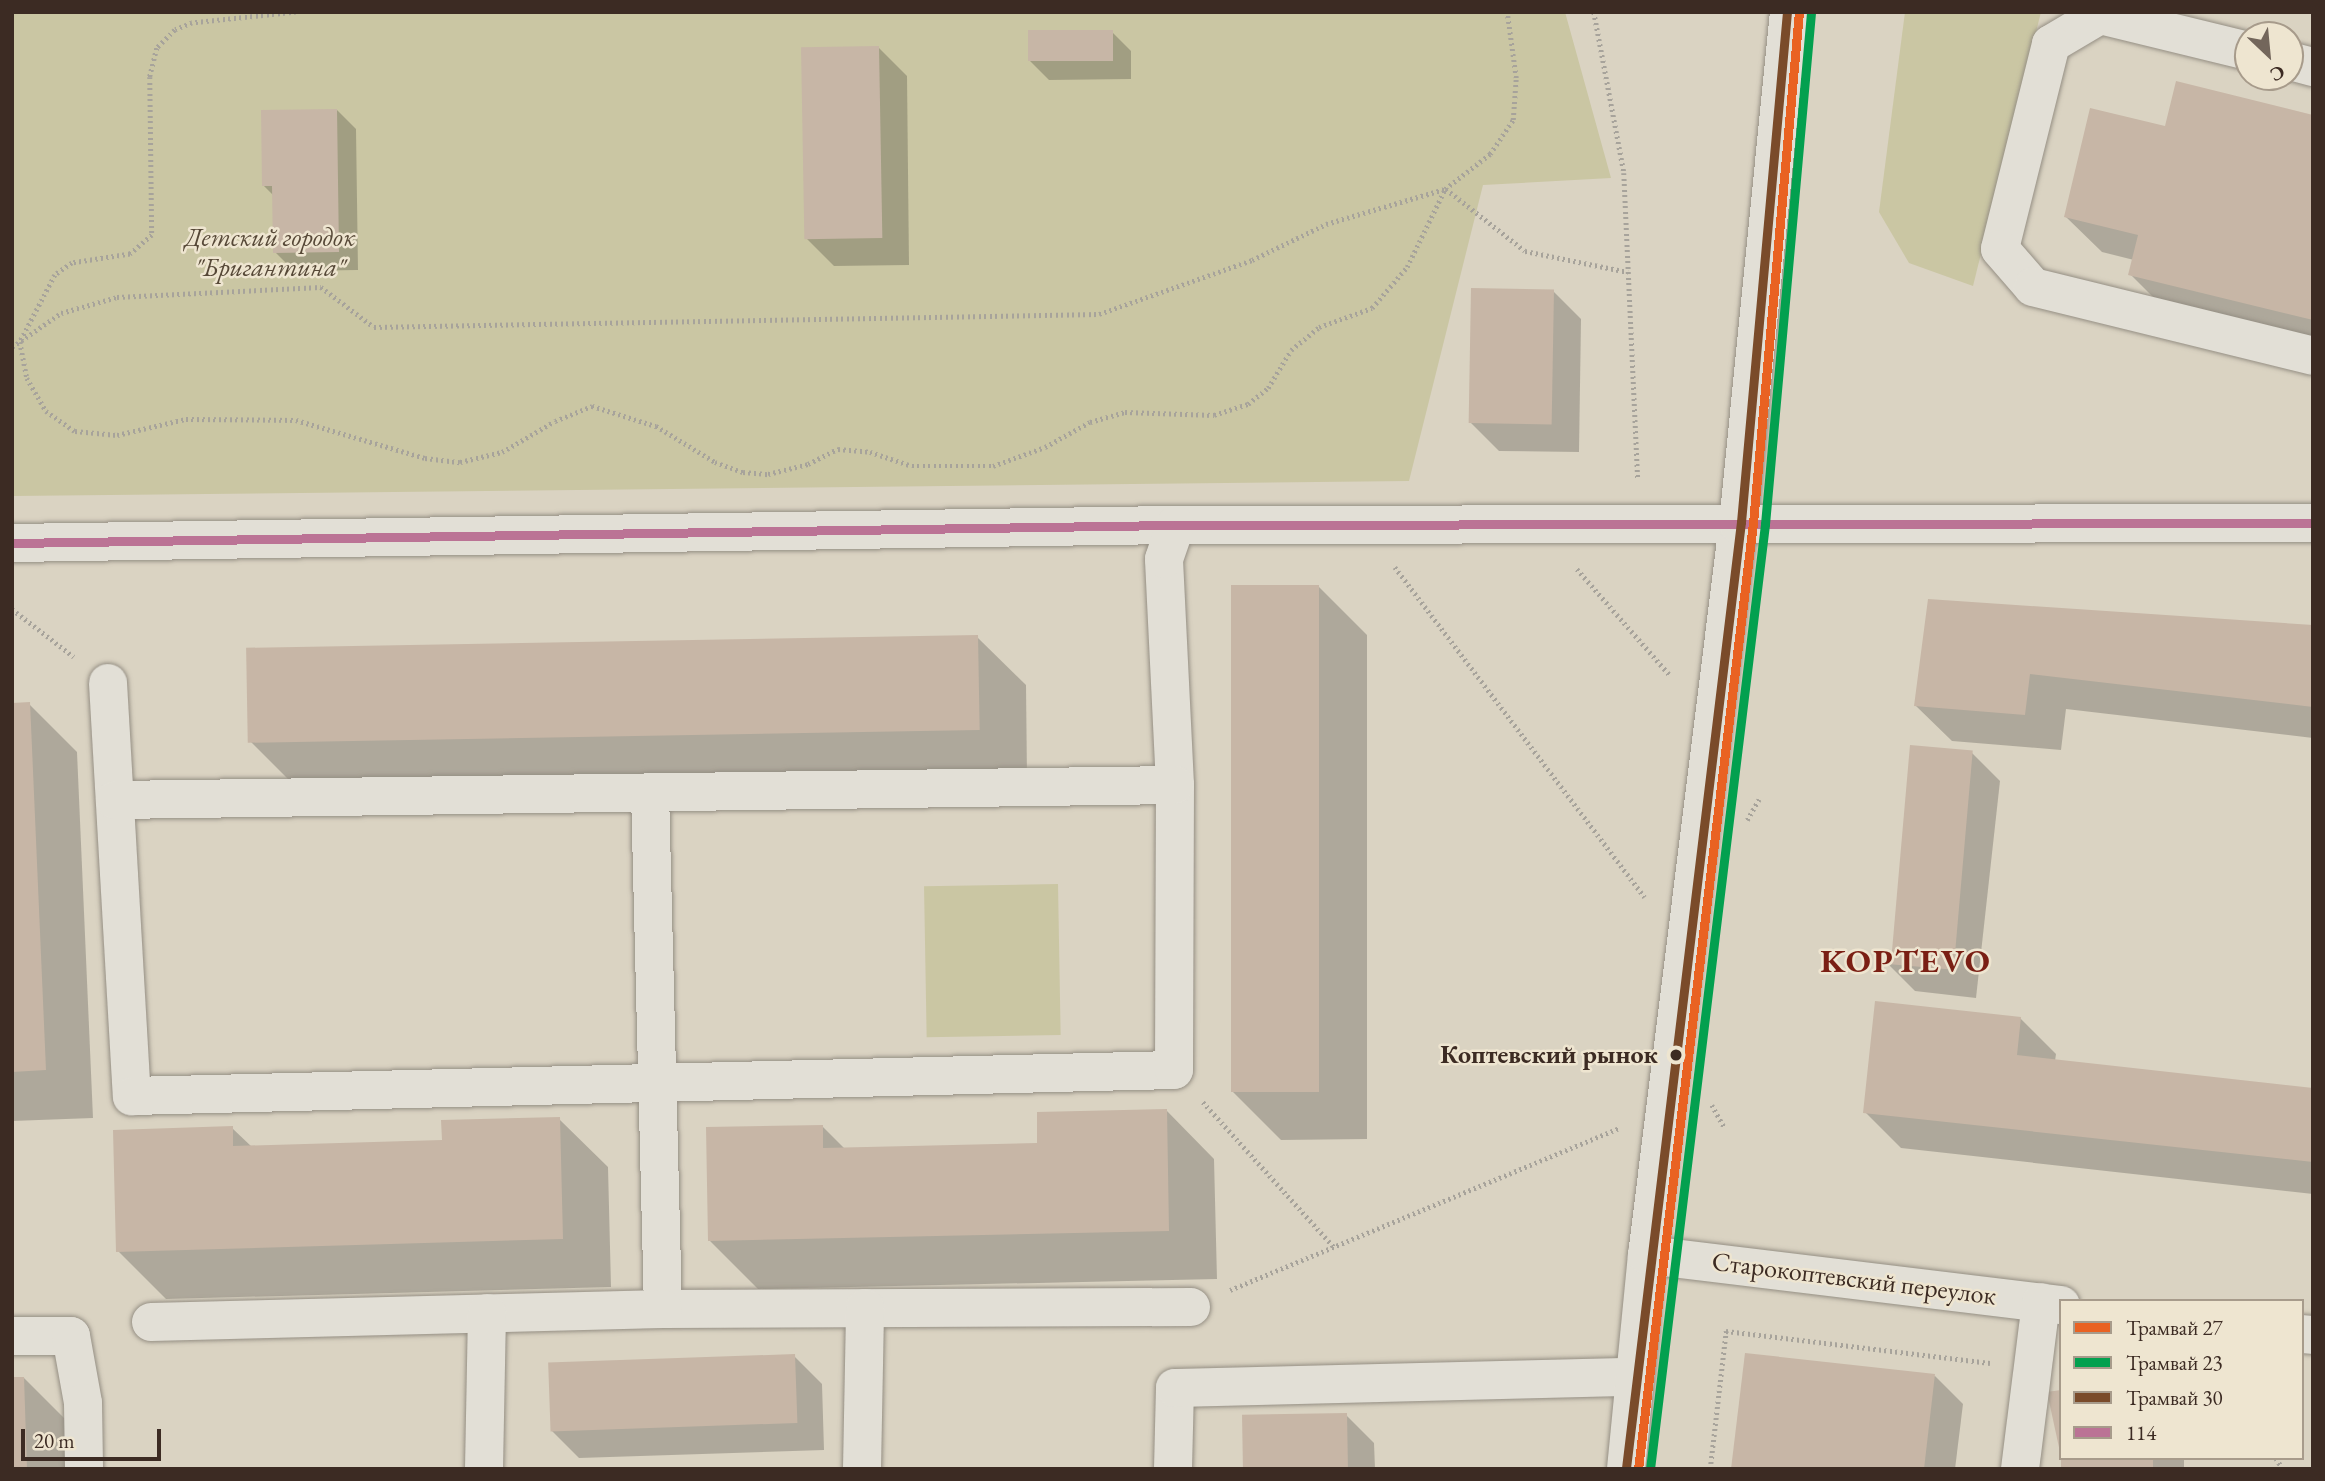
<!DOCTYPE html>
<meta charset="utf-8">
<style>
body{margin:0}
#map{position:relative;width:2325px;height:1481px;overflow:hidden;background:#dad3c2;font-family:"EB Garamond",serif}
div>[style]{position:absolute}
.green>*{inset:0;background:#cac6a3;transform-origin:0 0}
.shadow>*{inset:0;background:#0003;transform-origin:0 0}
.building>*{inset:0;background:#c7b6a6;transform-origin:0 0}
.path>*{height:4.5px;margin-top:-2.25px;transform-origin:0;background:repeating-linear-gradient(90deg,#a7a39b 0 2px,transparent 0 5.5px)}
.roads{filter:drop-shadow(0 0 2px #958f84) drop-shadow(0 0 2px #958f84)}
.minor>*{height:38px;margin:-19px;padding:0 19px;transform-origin:19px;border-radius:19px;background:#e2dfd6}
.bus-1>*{height:9px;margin:-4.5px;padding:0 4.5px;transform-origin:4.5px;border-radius:4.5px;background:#bb7395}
.tram-1>*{height:9px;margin:-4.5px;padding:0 4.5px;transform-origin:4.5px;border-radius:4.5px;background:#e96222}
.tram-2>*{height:9px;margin:-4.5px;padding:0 4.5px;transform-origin:4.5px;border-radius:4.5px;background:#03a04f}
.tram-3>*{height:9px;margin:-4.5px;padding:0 4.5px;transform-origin:4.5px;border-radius:4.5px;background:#7a4b2a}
.dots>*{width:19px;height:19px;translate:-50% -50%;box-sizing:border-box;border:4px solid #eee5d0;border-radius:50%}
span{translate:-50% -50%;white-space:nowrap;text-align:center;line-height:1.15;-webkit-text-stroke:5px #eee5d0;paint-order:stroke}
.park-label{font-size:26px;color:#564837;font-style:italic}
.stop-label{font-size:26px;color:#3c2b23;font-weight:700}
.right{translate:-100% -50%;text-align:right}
.street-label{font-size:26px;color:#3c2b23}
.district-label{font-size:33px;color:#7a1f14;font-weight:700;letter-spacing:2px}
.frame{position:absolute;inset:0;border:14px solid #3c2b23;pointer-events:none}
.legend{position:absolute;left:2059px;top:1299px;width:245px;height:161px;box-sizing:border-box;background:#eee5d0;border:2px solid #a79b8b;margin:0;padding:9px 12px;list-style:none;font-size:21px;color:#3c2b23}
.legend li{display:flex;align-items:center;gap:14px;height:35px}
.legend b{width:35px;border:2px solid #a79b8b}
.north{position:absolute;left:2234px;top:21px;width:70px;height:70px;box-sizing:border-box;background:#eee5d0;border:2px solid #a79b8b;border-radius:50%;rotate:154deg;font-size:19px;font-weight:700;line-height:28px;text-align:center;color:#3c2b23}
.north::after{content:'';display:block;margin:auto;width:24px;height:32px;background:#73665b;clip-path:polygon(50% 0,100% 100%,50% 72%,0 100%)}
.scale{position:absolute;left:21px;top:1429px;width:140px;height:32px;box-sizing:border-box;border:4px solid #3c2b23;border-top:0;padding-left:9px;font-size:21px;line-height:24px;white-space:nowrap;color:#3c2b23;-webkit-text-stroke:5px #eee5d0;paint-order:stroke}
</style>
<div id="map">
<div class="green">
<i style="clip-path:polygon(12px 12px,1565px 12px,1611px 178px,1483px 185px,1409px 481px,12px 496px)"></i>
<i style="clip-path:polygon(1905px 12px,2041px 12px,1973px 286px,1909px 263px,1879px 212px)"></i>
<i style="left:1058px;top:884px;width:151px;height:134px;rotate:89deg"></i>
</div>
<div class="shadow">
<i style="clip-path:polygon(1112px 32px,1131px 51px,1131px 79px,1049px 80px,1030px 61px)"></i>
<i style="clip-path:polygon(879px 48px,907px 76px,909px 265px,834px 266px,806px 238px)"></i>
<i style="clip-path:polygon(337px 110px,356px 129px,358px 270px,294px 271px,275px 252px,274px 196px,263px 185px)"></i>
<i style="clip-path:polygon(2313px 117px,2313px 346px,2166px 310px,2130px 274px,2134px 260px,2102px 252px,2066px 217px,2166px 128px)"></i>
<i style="clip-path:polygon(1553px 291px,1581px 319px,1579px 452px,1499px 451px,1471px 423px)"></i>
<i style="clip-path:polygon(1319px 587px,1367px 635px,1367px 1139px,1281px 1140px,1233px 1092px)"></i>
<i style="clip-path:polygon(1930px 601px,2313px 626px,2313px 738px,2066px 709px,2061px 750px,1952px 741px,1916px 706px)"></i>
<i style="clip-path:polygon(977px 637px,1026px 685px,1027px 777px,297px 788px,249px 740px)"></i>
<i style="clip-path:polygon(29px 704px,77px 752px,93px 1118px,12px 1121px,12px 705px)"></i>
<i style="clip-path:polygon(1972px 753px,2000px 781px,1976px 998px,1915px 991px,1887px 963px)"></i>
<i style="clip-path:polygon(2020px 1018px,2056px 1054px,2055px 1061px,2313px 1089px,2313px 1194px,1901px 1148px,1865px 1112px)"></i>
<i style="clip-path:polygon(1166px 1110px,1214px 1159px,1217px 1279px,758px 1289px,709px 1240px,822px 1126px,845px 1149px,1038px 1145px)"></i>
<i style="clip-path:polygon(559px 1119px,608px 1167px,611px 1287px,166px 1299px,118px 1251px,232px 1128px,252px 1147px,444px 1142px)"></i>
<i style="clip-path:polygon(794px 1356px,822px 1384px,824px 1450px,579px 1458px,551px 1430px)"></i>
<i style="clip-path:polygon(1935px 1376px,1963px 1404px,1955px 1469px,1733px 1469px)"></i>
<i style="clip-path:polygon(24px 1378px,83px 1437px,84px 1469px,12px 1469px)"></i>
<i style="clip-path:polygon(1346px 1415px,1374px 1443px,1375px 1469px,1244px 1469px)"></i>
<i style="left:2063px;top:1458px;width:121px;height:11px"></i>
</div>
<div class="building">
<i style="left:1113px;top:30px;width:31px;height:85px;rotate:90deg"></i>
<i style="left:879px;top:46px;width:192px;height:78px;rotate:89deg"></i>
<i style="clip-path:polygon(2176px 81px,2313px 115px,2313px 320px,2128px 275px,2138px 235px,2064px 217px,2090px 108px,2165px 126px)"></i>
<i style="clip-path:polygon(337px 109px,339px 252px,273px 253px,272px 186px,262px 186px,261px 110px)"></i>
<i style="left:1471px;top:288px;width:83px;height:135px;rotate:1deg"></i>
<i style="left:1319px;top:585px;width:507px;height:88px;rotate:90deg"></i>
<i style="clip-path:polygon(1928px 599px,2313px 625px,2313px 707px,2030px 674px,2025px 715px,1914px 706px)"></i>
<i style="left:978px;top:635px;width:95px;height:732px;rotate:89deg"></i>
<i style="clip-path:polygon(30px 702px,46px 1070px,12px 1072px,12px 703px)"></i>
<i style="left:1910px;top:745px;width:63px;height:220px;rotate:5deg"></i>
<i style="clip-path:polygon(1875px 1001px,2021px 1017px,2017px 1055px,2313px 1088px,2313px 1162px,1863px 1113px)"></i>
<i style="clip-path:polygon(1167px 1109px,1169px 1231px,708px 1241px,706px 1127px,823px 1125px,823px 1148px,1037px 1143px,1037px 1112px)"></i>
<i style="clip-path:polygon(560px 1117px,563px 1239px,116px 1252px,113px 1130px,233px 1126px,233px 1146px,442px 1140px,441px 1120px)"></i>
<i style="clip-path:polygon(1745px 1353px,1935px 1374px,1924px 1469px,1731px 1469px)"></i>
<i style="left:795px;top:1354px;width:69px;height:247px;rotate:88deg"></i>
<i style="clip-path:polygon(12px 1377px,24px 1377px,27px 1469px,12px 1469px)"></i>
<i style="clip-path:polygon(2061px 1390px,2061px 1452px,2060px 1452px,2047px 1392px)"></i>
<i style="left:1347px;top:1413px;width:56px;height:105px;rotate:89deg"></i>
<i style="left:2061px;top:1458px;width:92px;height:11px"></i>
</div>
<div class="path">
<i style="left:296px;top:12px;width:105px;rotate:174deg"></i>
<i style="left:192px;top:23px;width:18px;rotate:158deg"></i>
<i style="left:175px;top:30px;width:25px;rotate:135deg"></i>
<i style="left:157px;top:48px;width:30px;rotate:104deg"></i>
<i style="left:150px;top:77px;width:158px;rotate:89.3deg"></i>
<i style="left:152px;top:235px;width:29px;rotate:139deg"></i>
<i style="left:130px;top:254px;width:59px;rotate:171.2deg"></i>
<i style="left:72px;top:263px;width:21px;rotate:145deg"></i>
<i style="left:55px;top:275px;width:76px;rotate:117.6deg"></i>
<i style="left:20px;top:342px;width:37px;rotate:79deg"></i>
<i style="left:27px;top:378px;width:38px;rotate:60deg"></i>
<i style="left:46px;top:411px;width:35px;rotate:35deg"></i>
<i style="left:75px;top:431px;width:42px;rotate:5.4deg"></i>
<i style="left:117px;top:435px;width:71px;rotate:-13.1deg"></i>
<i style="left:186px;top:419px;width:110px;rotate:0.5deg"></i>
<i style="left:296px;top:420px;width:134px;rotate:16.4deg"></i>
<i style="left:425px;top:458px;width:35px;rotate:7deg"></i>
<i style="left:460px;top:462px;width:43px;rotate:-13.4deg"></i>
<i style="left:502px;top:452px;width:61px;rotate:-30.3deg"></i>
<i style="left:555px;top:421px;width:40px;rotate:-22deg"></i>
<i style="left:592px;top:406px;width:67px;rotate:17.4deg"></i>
<i style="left:656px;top:426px;width:69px;rotate:31.4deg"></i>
<i style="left:715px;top:462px;width:30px;rotate:20deg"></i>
<i style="left:743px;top:472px;width:25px;rotate:5deg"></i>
<i style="left:768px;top:474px;width:41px;rotate:-14deg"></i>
<i style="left:808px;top:464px;width:34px;rotate:-27deg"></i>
<i style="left:838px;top:449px;width:32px;rotate:5deg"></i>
<i style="left:870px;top:452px;width:44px;rotate:18.4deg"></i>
<i style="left:912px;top:466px;width:81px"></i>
<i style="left:993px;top:466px;width:55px;rotate:-20.1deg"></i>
<i style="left:1045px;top:447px;width:51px;rotate:-29.1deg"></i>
<i style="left:1090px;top:422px;width:36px;rotate:-16deg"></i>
<i style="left:1125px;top:412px;width:89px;rotate:1.9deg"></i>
<i style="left:1214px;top:415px;width:36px;rotate:-18deg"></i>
<i style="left:1248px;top:404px;width:26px;rotate:-39deg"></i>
<i style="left:1268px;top:388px;width:44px;rotate:-58.8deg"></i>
<i style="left:1291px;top:350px;width:36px;rotate:-39deg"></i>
<i style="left:1319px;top:327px;width:56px;rotate:-19.7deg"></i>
<i style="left:1372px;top:308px;width:54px;rotate:-49.5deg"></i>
<i style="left:1407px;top:267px;width:87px;rotate:-64deg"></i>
<i style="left:1594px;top:12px;width:164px;rotate:79.4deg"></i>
<i style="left:1624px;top:173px;width:308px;rotate:87.4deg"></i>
<i style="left:1446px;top:189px;width:100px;rotate:38.1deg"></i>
<i style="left:1525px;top:251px;width:105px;rotate:11.5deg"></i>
<i style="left:12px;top:347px;width:60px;rotate:-34.8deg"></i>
<i style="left:61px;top:313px;width:58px;rotate:-15.9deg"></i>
<i style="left:117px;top:297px;width:204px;rotate:-2.8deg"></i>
<i style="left:321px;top:287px;width:66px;rotate:37deg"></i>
<i style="left:374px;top:327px;width:725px;rotate:-1.03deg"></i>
<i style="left:1099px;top:314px;width:162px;rotate:-19.4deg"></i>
<i style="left:1252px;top:260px;width:82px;rotate:-25.9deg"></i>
<i style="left:1326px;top:224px;width:124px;rotate:-16.4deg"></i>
<i style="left:1445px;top:189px;width:57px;rotate:-37.9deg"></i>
<i style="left:1490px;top:154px;width:41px;rotate:-55.9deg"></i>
<i style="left:1513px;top:120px;width:42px;rotate:-85.9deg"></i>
<i style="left:1516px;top:78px;width:67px;rotate:-97.8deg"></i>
<i style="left:1395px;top:567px;width:414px;rotate:52.9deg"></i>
<i style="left:1577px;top:569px;width:140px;rotate:48.8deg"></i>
<i style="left:12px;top:609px;width:78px;rotate:37.7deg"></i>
<i style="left:1747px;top:820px;width:24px;rotate:-60deg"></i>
<i style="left:1203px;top:1102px;width:195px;rotate:47.9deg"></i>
<i style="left:1712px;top:1105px;width:26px;rotate:61deg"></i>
<i style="left:1230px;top:1290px;width:421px;rotate:-22.6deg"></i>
<i style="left:2276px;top:1458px;width:13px;rotate:58deg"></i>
<i style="left:1710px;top:1469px;width:139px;rotate:-83.4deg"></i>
<i style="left:1726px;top:1331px;width:266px;rotate:6.9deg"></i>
</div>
<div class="roads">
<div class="minor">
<i style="left:2248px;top:51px;width:152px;rotate:-166.3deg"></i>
<i style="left:2100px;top:15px;width:57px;rotate:149.4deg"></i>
<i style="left:2051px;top:44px;width:211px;rotate:104deg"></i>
<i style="left:2000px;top:249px;width:50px;rotate:49deg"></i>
<i style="left:2033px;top:287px;width:288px;rotate:13.8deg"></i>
<i style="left:2290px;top:61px;width:24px;rotate:15deg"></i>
<i style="left:12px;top:543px;width:1164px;rotate:-0.89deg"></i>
<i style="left:1176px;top:525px;width:1137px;rotate:-0.1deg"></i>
<i style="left:108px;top:683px;width:414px;rotate:86.7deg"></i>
<i style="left:132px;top:1096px;width:1042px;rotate:-1.43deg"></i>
<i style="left:1174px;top:1070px;width:285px;rotate:-89.8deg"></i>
<i style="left:1175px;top:785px;width:226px;rotate:-92.8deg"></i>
<i style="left:1164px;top:559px;width:36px;rotate:-71deg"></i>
<i style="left:650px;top:792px;width:517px;rotate:88.56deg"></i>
<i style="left:663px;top:1309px;width:528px;rotate:-0.22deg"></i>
<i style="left:115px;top:800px;width:1060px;rotate:-0.81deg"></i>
<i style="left:1647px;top:1255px;width:417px;rotate:6.9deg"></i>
<i style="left:151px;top:1322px;width:512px;rotate:-1.45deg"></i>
<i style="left:2302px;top:1334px;width:11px;rotate:5deg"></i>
<i style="left:12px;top:1336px;width:59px"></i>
<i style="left:71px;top:1336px;width:68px;rotate:79.8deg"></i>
<i style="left:83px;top:1403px;width:66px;rotate:89.1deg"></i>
<i style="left:484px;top:1469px;width:156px;rotate:-88.9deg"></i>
<i style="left:862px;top:1469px;width:161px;rotate:-88.9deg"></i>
<i style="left:1173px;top:1469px;width:81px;rotate:-88.6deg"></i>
<i style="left:1175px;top:1388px;width:460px;rotate:-1.4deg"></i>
<i style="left:1626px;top:1469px;width:215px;rotate:-84.4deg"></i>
<i style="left:1647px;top:1255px;width:737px;rotate:-82.9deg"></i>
<i style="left:1738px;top:524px;width:515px;rotate:-84.31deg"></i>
<i style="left:2020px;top:1469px;width:168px;rotate:-82.8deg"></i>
</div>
</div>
<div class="bus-1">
<i style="left:12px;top:543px;width:1164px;rotate:-0.89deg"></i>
<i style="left:1176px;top:525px;width:1137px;rotate:-0.1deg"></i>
</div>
<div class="tram-1">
<i style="left:1638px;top:1469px;width:953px;rotate:-83.07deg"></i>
<i style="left:1753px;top:523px;width:513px;rotate:-84.86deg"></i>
</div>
<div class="tram-2">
<i style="left:1650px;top:1469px;width:952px;rotate:-83.06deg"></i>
<i style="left:1765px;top:524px;width:513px;rotate:-84.86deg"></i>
</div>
<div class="tram-3">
<i style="left:1626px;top:1468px;width:953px;rotate:-83.07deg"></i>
<i style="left:1741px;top:522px;width:512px;rotate:-84.85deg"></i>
</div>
<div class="dots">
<i style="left:1676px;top:1055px;background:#3c2b23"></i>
</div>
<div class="park-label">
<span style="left:270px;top:253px">Детский городок<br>"Бригантина"</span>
</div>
<div class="stop-label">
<span class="right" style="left:1658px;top:1055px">Коптевский рынок</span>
</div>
<div class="street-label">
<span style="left:1854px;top:1279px;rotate:7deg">Старокоптевский переулок</span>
</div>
<div class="district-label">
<span style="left:1906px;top:961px">KOPTEVO</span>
</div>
<div class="frame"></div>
<ul class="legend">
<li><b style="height:9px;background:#e96222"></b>Трамвай 27</li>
<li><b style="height:9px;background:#03a04f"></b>Трамвай 23</li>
<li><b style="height:9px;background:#7a4b2a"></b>Трамвай 30</li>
<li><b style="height:9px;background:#bb7395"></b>114</li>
</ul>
<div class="north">С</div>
<div class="scale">20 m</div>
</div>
